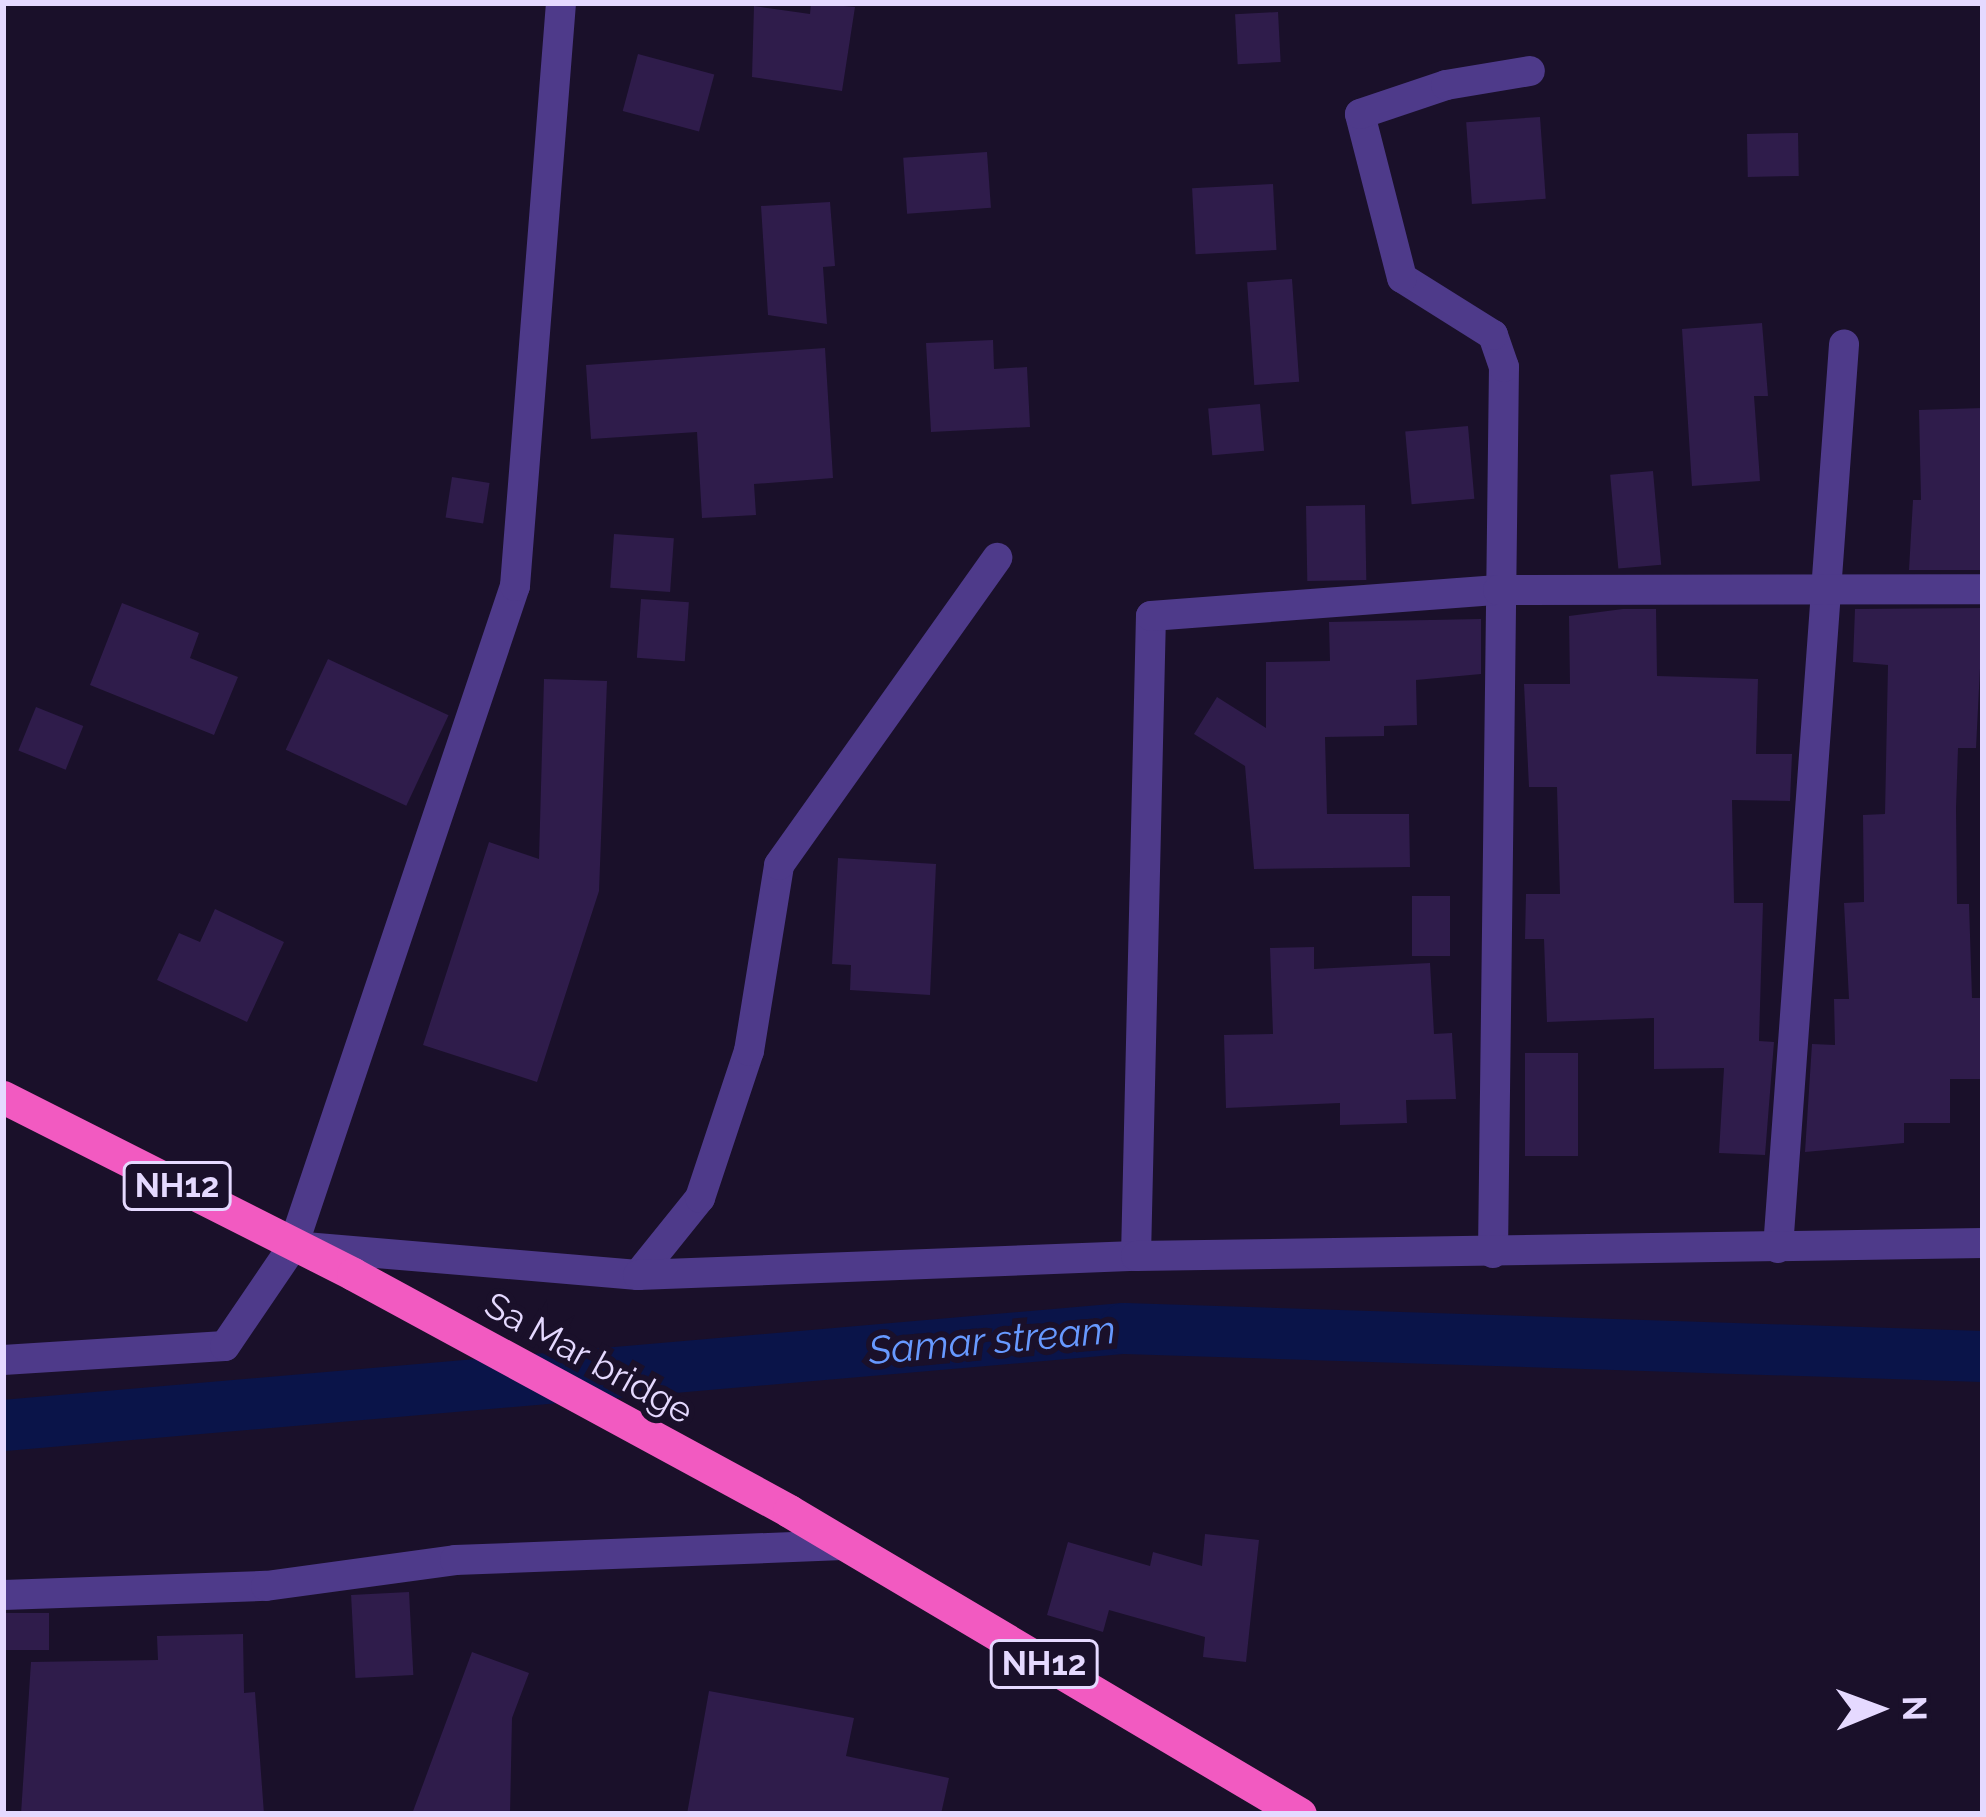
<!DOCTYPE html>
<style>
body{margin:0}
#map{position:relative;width:1986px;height:1817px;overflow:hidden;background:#1a102a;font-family:Raleway,sans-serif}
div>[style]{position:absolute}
.canal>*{height:51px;margin:-25.5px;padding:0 25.5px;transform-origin:25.5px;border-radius:25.5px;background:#0a1449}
.building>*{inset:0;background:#2f1c4b;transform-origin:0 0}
.minor>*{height:30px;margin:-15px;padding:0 15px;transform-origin:15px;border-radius:15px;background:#4e3a8a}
.trunk>*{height:33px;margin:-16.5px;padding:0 16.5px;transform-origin:16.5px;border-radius:16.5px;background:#f25ac1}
span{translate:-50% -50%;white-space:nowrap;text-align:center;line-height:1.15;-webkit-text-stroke:12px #1a102a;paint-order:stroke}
.shield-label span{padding:3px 9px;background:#1a102a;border:3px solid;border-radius:9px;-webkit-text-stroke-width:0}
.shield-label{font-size:33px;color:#e5d9ff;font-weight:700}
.street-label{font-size:36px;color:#e5d9ff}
.water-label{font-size:39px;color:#6799ff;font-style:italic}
.frame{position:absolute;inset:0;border:6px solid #e5d9ff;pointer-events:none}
.north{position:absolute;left:1818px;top:1649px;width:120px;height:120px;-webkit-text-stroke:9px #1a102a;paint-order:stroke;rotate:89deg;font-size:33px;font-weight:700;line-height:48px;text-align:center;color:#e5d9ff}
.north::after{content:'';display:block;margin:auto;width:42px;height:54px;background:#e5d9ff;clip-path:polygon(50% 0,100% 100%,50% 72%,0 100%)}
</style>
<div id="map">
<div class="canal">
<i style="left:3px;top:1425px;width:1125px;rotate:-4.95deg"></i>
<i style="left:1124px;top:1328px;width:859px;rotate:1.87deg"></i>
</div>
<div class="building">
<i style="clip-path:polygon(811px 3px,855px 7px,842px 91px,752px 77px,754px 6px,810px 14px)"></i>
<i style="left:1278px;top:12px;width:50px;height:43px;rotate:87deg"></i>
<i style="left:638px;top:54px;width:79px;height:59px;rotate:15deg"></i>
<i style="left:1540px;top:117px;width:82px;height:74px;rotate:86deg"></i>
<i style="left:1798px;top:133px;width:43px;height:51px;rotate:89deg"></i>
<i style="left:987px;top:152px;width:56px;height:84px;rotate:86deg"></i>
<i style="left:1273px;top:184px;width:66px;height:81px;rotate:87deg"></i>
<i style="clip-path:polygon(830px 202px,835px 266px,823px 267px,827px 324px,768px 315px,761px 206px)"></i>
<i style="left:1292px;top:279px;width:103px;height:45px;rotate:86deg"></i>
<i style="clip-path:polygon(1762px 323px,1768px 396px,1754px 396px,1760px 481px,1692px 486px,1682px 329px)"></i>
<i style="clip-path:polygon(993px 340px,994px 369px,1027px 367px,1030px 427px,931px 432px,926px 343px)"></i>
<i style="clip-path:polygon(825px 348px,833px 478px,754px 484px,756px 515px,702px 518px,697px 432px,591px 439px,586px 365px)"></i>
<i style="left:1260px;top:404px;width:47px;height:52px;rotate:85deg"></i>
<i style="clip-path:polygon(1983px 408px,1983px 570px,1909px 570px,1913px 500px,1921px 500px,1919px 410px)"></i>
<i style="left:1468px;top:426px;width:73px;height:63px;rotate:85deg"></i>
<i style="left:1653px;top:471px;width:94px;height:43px;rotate:85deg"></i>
<i style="left:452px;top:477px;width:38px;height:41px;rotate:9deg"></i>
<i style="left:1365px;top:505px;width:75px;height:59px;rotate:89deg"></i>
<i style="left:614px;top:534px;width:60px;height:54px;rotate:4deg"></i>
<i style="left:641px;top:599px;width:48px;height:59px;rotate:4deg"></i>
<i style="clip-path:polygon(122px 603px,199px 633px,190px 658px,238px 677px,214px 735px,90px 685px)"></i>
<i style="clip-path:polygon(1983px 608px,1976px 748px,1958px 748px,1956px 808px,1957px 904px,1969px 904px,1972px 998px,1980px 998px,1980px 1079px,1950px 1079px,1950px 1123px,1904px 1123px,1904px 1143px,1805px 1152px,1812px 1044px,1835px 1045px,1834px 999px,1849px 999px,1844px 903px,1864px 902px,1863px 815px,1885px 814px,1888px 665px,1853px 662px,1855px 609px)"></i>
<i style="clip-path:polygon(1623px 609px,1656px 609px,1657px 676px,1758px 679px,1756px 754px,1792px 754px,1790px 801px,1732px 800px,1734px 903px,1763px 903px,1759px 1041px,1774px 1042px,1765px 1155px,1719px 1153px,1724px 1068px,1654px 1069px,1654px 1018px,1547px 1022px,1544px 939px,1525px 939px,1526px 894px,1560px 894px,1557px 787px,1529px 787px,1524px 684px,1570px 684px,1569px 616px)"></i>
<i style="clip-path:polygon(1481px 619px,1481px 674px,1416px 680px,1417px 725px,1384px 726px,1384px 736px,1325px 737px,1327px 814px,1409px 814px,1410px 867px,1254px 869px,1245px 766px,1194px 734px,1217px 697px,1266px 728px,1266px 662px,1330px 661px,1329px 622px)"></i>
<i style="left:328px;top:659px;width:133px;height:100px;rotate:25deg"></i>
<i style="clip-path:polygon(544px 679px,607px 681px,599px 891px,537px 1082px,423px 1045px,489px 842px,539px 859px)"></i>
<i style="left:36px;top:707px;width:51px;height:47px;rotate:22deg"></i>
<i style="clip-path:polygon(838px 858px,936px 864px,930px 995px,850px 990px,851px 965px,832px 964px)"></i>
<i style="left:1412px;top:896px;width:38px;height:60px"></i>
<i style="clip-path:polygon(215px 909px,284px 942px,247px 1022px,157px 980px,179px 933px,200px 942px)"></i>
<i style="clip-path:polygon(1314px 947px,1314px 969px,1430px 963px,1434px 1034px,1452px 1033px,1456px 1099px,1406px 1100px,1407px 1123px,1340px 1125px,1340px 1103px,1226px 1108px,1224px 1035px,1273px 1034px,1270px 948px)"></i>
<i style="left:1525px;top:1053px;width:53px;height:103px"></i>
<i style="clip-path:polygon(1205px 1534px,1259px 1540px,1246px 1662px,1203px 1657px,1205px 1637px,1109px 1610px,1103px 1632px,1047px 1615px,1068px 1542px,1150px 1566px,1153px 1552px,1202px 1566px)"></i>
<i style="left:409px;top:1592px;width:83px;height:58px;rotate:87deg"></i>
<i style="left:49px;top:1613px;width:37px;height:46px;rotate:90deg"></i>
<i style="clip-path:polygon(243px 1634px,244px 1693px,255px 1692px,264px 1814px,21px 1814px,31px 1662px,158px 1660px,157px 1636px)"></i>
<i style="clip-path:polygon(472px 1652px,529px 1673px,512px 1718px,510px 1814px,412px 1814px)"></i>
<i style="clip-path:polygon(709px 1691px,854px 1718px,846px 1756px,949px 1778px,941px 1814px,687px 1814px)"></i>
</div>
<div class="minor">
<i style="left:293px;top:1246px;width:696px;rotate:-71.41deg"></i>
<i style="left:515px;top:586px;width:585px;rotate:-85.49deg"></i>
<i style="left:1778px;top:1248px;width:906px;rotate:-85.82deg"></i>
<i style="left:1493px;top:1253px;width:886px;rotate:-89.29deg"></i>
<i style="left:1504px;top:367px;width:34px;rotate:-109deg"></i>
<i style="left:1493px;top:335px;width:107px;rotate:-147.9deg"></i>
<i style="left:1402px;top:278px;width:169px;rotate:-104.4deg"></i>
<i style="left:1360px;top:114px;width:91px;rotate:-18.6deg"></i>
<i style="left:1446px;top:85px;width:85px;rotate:-9.5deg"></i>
<i style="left:1136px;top:1256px;width:640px;rotate:-88.66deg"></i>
<i style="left:1151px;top:616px;width:348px;rotate:-4.3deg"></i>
<i style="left:1498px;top:590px;width:485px;rotate:-0.1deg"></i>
<i style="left:638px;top:1275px;width:99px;rotate:-51.2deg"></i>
<i style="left:700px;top:1198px;width:155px;rotate:-71.6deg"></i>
<i style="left:749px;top:1051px;width:188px;rotate:-80.8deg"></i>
<i style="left:779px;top:865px;width:377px;rotate:-54.6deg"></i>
<i style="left:3px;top:1360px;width:222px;rotate:-3.6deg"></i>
<i style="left:225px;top:1346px;width:121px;rotate:-55.8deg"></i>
<i style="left:293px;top:1246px;width:346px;rotate:4.8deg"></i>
<i style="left:638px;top:1275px;width:498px;rotate:-2.2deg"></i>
<i style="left:1136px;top:1256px;width:847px;rotate:-0.88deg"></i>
<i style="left:3px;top:1595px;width:263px;rotate:-2deg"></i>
<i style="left:266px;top:1586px;width:191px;rotate:-7.8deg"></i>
<i style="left:455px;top:1560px;width:388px;rotate:-2.2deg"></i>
</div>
<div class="trunk">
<i style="left:3px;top:1097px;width:392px;rotate:26.8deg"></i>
<i style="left:353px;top:1274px;width:496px;rotate:28.5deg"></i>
<i style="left:789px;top:1511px;width:594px;rotate:30.67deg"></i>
</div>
<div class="shield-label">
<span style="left:177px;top:1186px">NH12</span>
<span style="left:1044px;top:1664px">NH12</span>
</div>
<div class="street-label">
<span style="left:589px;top:1358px;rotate:29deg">Sa Mar bridge</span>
</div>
<div class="water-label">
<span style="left:992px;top:1340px;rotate:-5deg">Samar stream</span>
</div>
<div class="frame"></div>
<div class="north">N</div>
</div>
